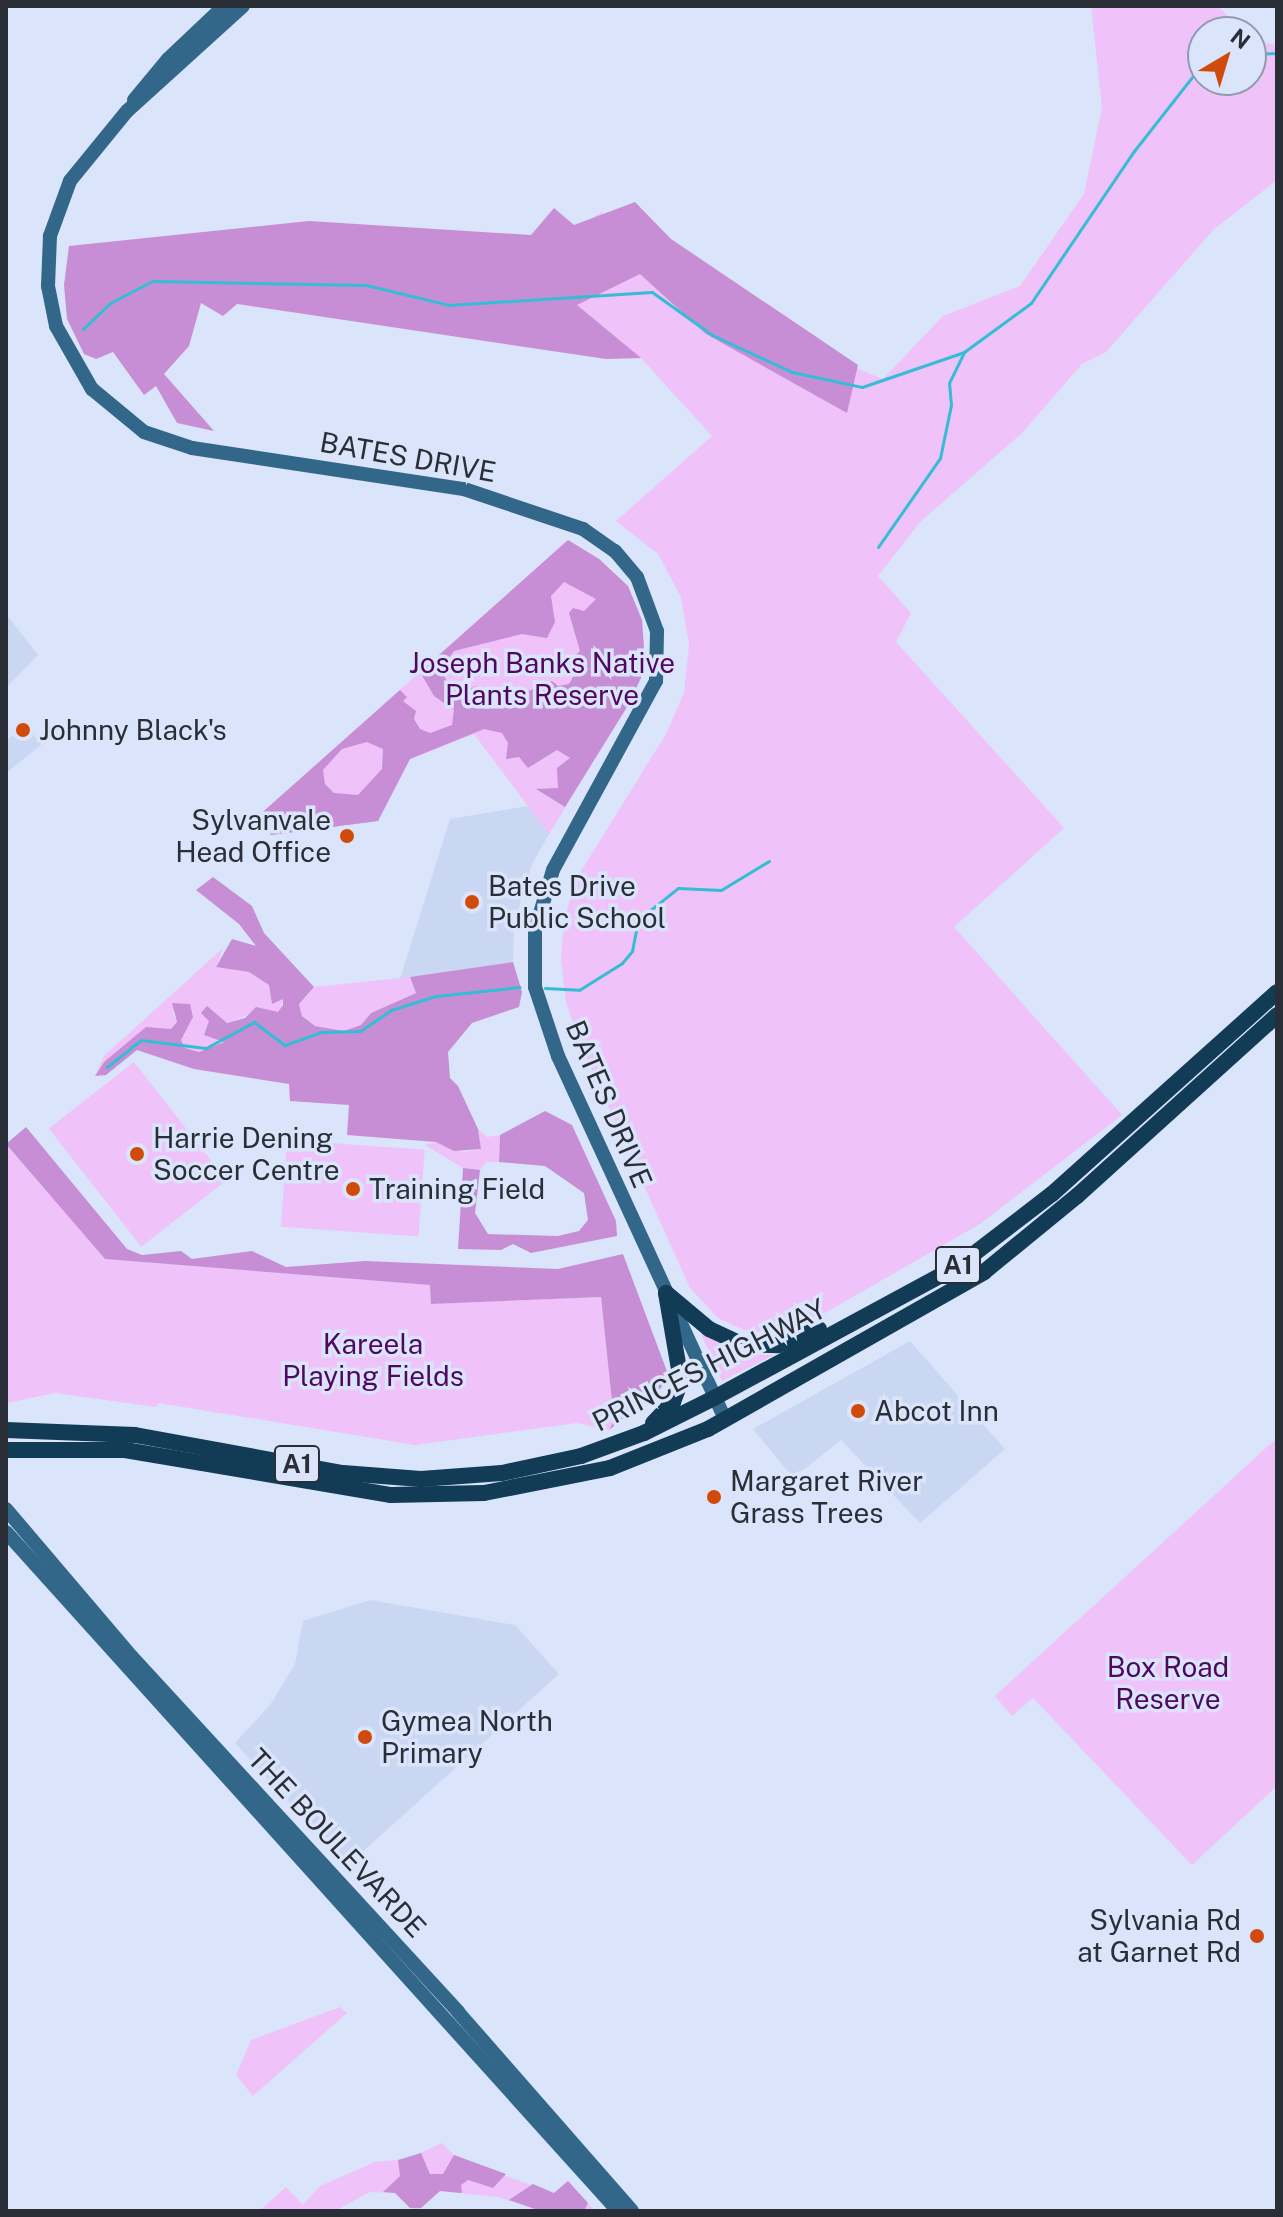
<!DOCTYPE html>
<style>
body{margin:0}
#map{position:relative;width:1283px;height:2217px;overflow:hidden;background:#dae4fa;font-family:"Public Sans",sans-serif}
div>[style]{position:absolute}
.built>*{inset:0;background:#cad7f2}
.green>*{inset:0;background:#efc2f9;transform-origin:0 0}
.forest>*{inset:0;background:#c78ed5}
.stream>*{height:3px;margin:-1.5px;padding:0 1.5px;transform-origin:1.5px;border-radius:1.5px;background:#34bdd5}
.secondary>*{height:14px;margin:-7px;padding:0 7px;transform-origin:7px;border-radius:7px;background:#32678a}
.trunk>*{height:16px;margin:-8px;padding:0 8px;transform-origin:8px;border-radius:8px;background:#123c56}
.dots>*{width:22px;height:22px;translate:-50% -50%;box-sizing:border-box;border:4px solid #dae4fa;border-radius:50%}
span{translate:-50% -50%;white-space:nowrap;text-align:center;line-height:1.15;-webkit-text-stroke:7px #dae4fa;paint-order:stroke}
.shield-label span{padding:2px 6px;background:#dae4fa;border:2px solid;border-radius:6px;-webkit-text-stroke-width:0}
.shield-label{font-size:26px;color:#2a2e36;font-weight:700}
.street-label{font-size:28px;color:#2a2e36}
.park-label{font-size:28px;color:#510760}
.poi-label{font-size:28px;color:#2a2e36}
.left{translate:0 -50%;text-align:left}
.right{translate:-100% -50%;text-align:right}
.frame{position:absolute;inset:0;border:8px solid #2a2e36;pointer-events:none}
.north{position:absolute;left:1187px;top:16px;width:80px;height:80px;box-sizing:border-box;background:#dae4fa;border:2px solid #949bac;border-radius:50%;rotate:38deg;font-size:22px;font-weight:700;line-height:32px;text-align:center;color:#2a2e36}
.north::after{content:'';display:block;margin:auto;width:28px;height:36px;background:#d04b0b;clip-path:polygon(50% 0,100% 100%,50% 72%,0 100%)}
</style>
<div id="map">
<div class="built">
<i style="clip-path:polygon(6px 614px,38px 655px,6px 688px)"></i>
<i style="clip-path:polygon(24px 725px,42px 744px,6px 773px,6px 741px)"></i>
<i style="clip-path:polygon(528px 806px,549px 834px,532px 864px,514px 924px,513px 962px,400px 979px,450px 819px)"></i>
<i style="clip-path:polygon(910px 1341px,1005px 1449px,920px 1523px,841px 1440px,793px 1478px,753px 1429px)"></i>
<i style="clip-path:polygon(370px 1600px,515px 1625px,559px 1674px,347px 1866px,235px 1743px,270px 1705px,295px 1664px,303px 1621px)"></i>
</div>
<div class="green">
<i style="clip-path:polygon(1091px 6px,1218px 6px,1242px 32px,1203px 32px,1203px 80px,1251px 80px,1251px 41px,1277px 45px,1277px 180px,1214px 229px,1106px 352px,1082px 364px,1022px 433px,920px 522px,878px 576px,911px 613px,896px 642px,1064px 828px,954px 927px,1122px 1115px,980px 1224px,823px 1314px,771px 1333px,744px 1330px,718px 1318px,690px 1288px,579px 1041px,566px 1002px,561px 960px,564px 921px,575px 881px,666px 734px,684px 693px,689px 645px,681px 597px,658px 554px,616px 521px,712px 436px,641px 358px,505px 274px,602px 212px,714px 311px,883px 379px,943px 316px,1020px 286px,1084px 194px,1102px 108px)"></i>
<i style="clip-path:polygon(568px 540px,599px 559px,628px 586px,642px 620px,644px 648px,641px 678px,627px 707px,549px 834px,474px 734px,410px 759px,378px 821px,271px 835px,256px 818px)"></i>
<i style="clip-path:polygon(223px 948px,216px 967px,249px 972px,269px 985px,272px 993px,284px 998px,279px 1012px,252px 1013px,227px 1023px,209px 1021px,208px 1027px,225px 1041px,199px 1052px,185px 1048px,181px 1040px,193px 1017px,172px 1012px,177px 1022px,171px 1029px,104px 1062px,95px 1076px,104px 1056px)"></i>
<i style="clip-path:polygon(410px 977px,416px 993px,371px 1013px,361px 1025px,344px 1031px,315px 1026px,302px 1016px,299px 1004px,314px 987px)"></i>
<i style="left:134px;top:1062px;width:150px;height:108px;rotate:52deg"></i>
<i style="clip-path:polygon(478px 1129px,487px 1137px,500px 1135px,499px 1162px,486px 1162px,480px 1170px,463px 1168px,425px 1145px,436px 1142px,463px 1152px,481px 1149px)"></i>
<i style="left:287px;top:1140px;width:138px;height:87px;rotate:4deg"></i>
<i style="clip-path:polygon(6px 1144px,105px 1259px,431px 1285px,431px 1304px,601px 1297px,614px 1421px,609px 1430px,577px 1423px,415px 1445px,159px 1403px,156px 1407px,55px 1393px,6px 1403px)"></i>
<i style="clip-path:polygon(701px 1334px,742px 1354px,774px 1355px,722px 1381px)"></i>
<i style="clip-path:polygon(1277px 1438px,1277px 1786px,1192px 1865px,1033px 1698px,1012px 1716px,995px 1696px)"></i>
<i style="clip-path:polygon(340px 2007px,347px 2013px,253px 2096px,236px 2075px,251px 2040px)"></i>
<i style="clip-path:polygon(442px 2143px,458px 2159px,554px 2193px,568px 2181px,595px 2211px,541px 2211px,498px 2197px,440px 2191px,417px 2211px,395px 2193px,370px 2192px,335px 2211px,259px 2211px,286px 2187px,303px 2205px,320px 2186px,375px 2162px,408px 2159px)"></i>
</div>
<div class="forest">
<i style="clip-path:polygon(635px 202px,671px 239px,858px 365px,847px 413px,706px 334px,640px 274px,577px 305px,641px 358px,606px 359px,237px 304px,223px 316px,201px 303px,189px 346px,164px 374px,214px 431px,177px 423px,156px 386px,144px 395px,113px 352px,96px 359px,84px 354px,67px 319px,64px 285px,69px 246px,309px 221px,531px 235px,554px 208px,574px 225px)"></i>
<i style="clip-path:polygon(evenodd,568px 540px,599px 559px,628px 586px,642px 620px,644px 648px,641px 678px,627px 707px,565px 807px,536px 789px,558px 788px,557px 768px,570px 758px,557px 750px,528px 768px,519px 757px,506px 759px,508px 743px,502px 733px,484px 729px,410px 759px,378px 821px,271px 835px,256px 818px,400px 690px,407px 697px,403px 701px,416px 711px,414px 719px,420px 729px,430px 733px,452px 725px,454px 710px,434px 696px,420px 672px,568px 540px,564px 582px,596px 599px,584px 611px,573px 608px,569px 613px,580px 651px,565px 665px,574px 675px,569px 684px,558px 686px,552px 681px,510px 699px,495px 698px,477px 686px,460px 693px,451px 690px,441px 669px,454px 651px,522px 634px,547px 638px,555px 622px,551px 596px,564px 582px,568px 540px,367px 742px,383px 749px,382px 769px,358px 795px,334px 793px,325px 784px,323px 770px,342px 749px,367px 742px)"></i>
<i style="clip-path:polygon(213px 877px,252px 906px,264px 933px,314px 987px,299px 1004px,302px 1016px,315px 1026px,344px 1031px,361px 1025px,371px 1013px,416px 993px,410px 977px,513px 962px,522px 992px,519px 1007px,472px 1023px,448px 1052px,450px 1078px,458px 1086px,478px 1129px,481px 1149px,454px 1151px,436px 1142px,347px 1135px,349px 1105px,290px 1101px,289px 1084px,194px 1069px,137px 1050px,106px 1075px,95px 1076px,104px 1062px,146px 1027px,171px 1029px,177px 1022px,172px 1003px,190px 1004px,193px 1017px,181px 1040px,185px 1048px,199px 1052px,224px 1042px,204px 1035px,209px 1021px,201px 1013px,207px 1006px,227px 1023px,245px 1018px,256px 1007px,278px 1012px,283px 1005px,283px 999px,272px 1004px,269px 985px,249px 972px,216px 967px,232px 939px,256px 946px,239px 924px,196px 890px)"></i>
<i style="clip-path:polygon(545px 1111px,572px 1125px,616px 1221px,617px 1236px,531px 1253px,513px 1244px,501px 1250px,458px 1249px,463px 1168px,480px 1170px,475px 1213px,488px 1234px,558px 1236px,579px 1231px,588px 1220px,584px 1193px,545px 1166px,499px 1162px,500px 1135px)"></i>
<i style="clip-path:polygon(26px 1127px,127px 1249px,142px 1255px,181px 1251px,192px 1259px,252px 1251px,286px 1267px,365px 1261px,558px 1269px,623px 1254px,668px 1374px,661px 1388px,609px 1430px,614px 1421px,601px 1297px,431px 1304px,430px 1285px,105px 1259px,6px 1144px)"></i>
<i style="clip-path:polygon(421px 2153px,430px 2174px,443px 2174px,454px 2155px,506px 2174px,493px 2188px,468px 2180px,461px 2185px,462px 2193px,440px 2191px,421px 2208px,410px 2208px,395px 2193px,383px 2192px,400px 2176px,398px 2160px)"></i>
<i style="clip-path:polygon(568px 2181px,588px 2203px,584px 2211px,541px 2211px,509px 2200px,533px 2184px,554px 2193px)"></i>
</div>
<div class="stream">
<i style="left:1251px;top:54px;width:26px;rotate:-2deg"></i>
<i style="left:83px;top:329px;width:37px;rotate:-44deg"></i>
<i style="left:110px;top:303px;width:47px;rotate:-27.6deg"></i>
<i style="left:152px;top:281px;width:214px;rotate:1.1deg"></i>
<i style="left:366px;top:285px;width:85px;rotate:13.5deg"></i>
<i style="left:449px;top:305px;width:203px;rotate:-3.7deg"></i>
<i style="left:652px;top:292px;width:74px;rotate:35.6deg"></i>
<i style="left:712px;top:335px;width:88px;rotate:24.8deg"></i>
<i style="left:792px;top:372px;width:72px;rotate:12.1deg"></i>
<i style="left:862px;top:387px;width:108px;rotate:-18.9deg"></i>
<i style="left:964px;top:352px;width:83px;rotate:-36.2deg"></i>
<i style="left:1031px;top:303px;width:184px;rotate:-55.9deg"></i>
<i style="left:1134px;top:151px;width:112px;rotate:-51.9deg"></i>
<i style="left:878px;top:547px;width:108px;rotate:-55.1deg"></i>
<i style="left:940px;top:458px;width:54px;rotate:-78.3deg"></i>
<i style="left:951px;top:405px;width:22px;rotate:-95deg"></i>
<i style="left:949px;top:383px;width:34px;rotate:-64deg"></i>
<i style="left:545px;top:988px;width:34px;rotate:3deg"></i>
<i style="left:579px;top:990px;width:51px;rotate:-32.1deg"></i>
<i style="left:622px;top:963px;width:16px;rotate:-50deg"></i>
<i style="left:632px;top:951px;width:32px;rotate:-79deg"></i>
<i style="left:638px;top:920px;width:51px;rotate:-38.7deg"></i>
<i style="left:678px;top:888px;width:43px;rotate:2.7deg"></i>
<i style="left:721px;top:890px;width:56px;rotate:-31.1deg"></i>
<i style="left:107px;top:1067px;width:43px;rotate:-38.5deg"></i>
<i style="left:141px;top:1040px;width:65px;rotate:7deg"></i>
<i style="left:206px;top:1048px;width:55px;rotate:-28.4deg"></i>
<i style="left:254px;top:1022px;width:39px;rotate:37deg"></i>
<i style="left:285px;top:1045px;width:37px;rotate:-20deg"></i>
<i style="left:320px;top:1032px;width:40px;rotate:-1.4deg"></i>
<i style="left:360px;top:1031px;width:37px;rotate:-34deg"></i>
<i style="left:391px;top:1010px;width:47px;rotate:-17.3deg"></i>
<i style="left:436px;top:996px;width:84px;rotate:-6.1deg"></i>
</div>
<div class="secondary">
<i style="left:243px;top:6px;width:156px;rotate:137.8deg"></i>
<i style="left:127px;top:111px;width:90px;rotate:129.2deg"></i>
<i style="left:70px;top:181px;width:59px;rotate:110deg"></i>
<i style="left:50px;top:236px;width:50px;rotate:92.3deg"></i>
<i style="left:48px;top:286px;width:41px;rotate:78.7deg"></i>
<i style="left:56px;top:326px;width:73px;rotate:60.3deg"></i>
<i style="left:92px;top:389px;width:67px;rotate:39.6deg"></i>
<i style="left:144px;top:432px;width:51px;rotate:18.4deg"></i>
<i style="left:192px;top:448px;width:275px;rotate:8.6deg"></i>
<i style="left:464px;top:489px;width:126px;rotate:18.6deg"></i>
<i style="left:583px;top:529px;width:39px;rotate:35deg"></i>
<i style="left:615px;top:551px;width:34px;rotate:50deg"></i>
<i style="left:637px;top:577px;width:58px;rotate:69.7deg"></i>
<i style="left:657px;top:631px;width:50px;rotate:91.1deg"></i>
<i style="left:656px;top:681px;width:215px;rotate:118.6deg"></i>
<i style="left:553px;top:870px;width:63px;rotate:106.7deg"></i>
<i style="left:535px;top:930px;width:57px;rotate:90deg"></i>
<i style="left:535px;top:987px;width:73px;rotate:71.6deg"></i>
<i style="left:558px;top:1056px;width:400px;rotate:65.3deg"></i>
<i style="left:134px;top:100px;width:53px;rotate:-50.3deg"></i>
<i style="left:168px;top:59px;width:77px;rotate:-43.4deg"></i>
<i style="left:6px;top:1509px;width:194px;rotate:49.6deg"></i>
<i style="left:132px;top:1657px;width:482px;rotate:47.4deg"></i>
<i style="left:458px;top:2012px;width:264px;rotate:48.8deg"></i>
<i style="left:6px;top:1532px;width:914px;rotate:47.97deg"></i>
</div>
<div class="trunk">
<i style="left:666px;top:1293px;width:56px;rotate:39.9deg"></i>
<i style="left:709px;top:1329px;width:35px;rotate:25deg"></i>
<i style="left:741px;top:1344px;width:37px;rotate:2deg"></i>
<i style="left:778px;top:1345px;width:44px;rotate:-21.3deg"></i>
<i style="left:653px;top:1423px;width:29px;rotate:-46deg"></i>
<i style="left:673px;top:1402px;width:22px;rotate:-69deg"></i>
<i style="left:681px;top:1381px;width:89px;rotate:-99.7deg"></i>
<i style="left:6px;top:1430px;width:129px;rotate:2.2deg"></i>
<i style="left:135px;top:1435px;width:211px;rotate:10.4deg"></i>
<i style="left:343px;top:1473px;width:78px;rotate:4.4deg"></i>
<i style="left:421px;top:1479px;width:81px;rotate:-4.2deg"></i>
<i style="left:502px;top:1473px;width:81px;rotate:-12.1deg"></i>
<i style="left:581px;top:1456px;width:67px;rotate:-20.1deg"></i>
<i style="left:644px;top:1433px;width:78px;rotate:-26.6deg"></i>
<i style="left:714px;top:1398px;width:277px;rotate:-28.4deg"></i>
<i style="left:958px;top:1266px;width:118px;rotate:-37.5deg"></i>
<i style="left:1052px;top:1194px;width:302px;rotate:-41.9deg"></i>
<i style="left:6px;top:1450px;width:119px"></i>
<i style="left:125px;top:1450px;width:270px;rotate:9.6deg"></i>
<i style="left:391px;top:1495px;width:93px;rotate:-1.2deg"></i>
<i style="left:484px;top:1493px;width:128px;rotate:-11.2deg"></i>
<i style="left:610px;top:1468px;width:105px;rotate:-21.7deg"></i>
<i style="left:708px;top:1429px;width:318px;rotate:-29.6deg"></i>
<i style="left:984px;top:1272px;width:120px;rotate:-39.3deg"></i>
<i style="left:1077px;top:1196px;width:270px;rotate:-42.1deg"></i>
</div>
<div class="dots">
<i style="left:23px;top:730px;background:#d04b0b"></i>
<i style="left:347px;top:836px;background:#d04b0b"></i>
<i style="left:472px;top:902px;background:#d04b0b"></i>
<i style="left:137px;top:1154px;background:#d04b0b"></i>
<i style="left:353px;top:1189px;background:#d04b0b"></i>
<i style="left:858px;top:1411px;background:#d04b0b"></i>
<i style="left:714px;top:1497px;background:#d04b0b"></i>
<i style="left:365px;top:1737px;background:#d04b0b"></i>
<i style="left:1257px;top:1936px;background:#d04b0b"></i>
</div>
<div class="shield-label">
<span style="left:958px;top:1265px">A1</span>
<span style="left:297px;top:1464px">A1</span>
</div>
<div class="street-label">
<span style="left:408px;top:457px;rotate:10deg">BATES DRIVE</span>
<span style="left:609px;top:1104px;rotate:67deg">BATES DRIVE</span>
<span style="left:709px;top:1365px;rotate:-27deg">PRINCES HIGHWAY</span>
<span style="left:337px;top:1843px;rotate:47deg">THE BOULEVARDE</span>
</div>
<div class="park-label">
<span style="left:542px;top:679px">Joseph Banks Native<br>Plants Reserve</span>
<span style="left:373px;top:1360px">Kareela<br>Playing Fields</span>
<span style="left:1168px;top:1683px">Box Road<br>Reserve</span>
</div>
<div class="poi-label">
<span class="left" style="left:39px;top:730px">Johnny Black's</span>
<span class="right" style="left:331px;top:836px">Sylvanvale<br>Head Office</span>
<span class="left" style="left:488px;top:902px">Bates Drive<br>Public School</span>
<span class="left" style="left:153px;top:1154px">Harrie Dening<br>Soccer Centre</span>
<span class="left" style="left:369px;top:1189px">Training Field</span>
<span class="left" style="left:874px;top:1411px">Abcot Inn</span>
<span class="left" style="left:730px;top:1497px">Margaret River<br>Grass Trees</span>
<span class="left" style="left:381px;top:1737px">Gymea North<br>Primary</span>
<span class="right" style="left:1241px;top:1936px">Sylvania Rd<br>at Garnet Rd</span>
</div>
<div class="frame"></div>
<div class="north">N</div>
</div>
